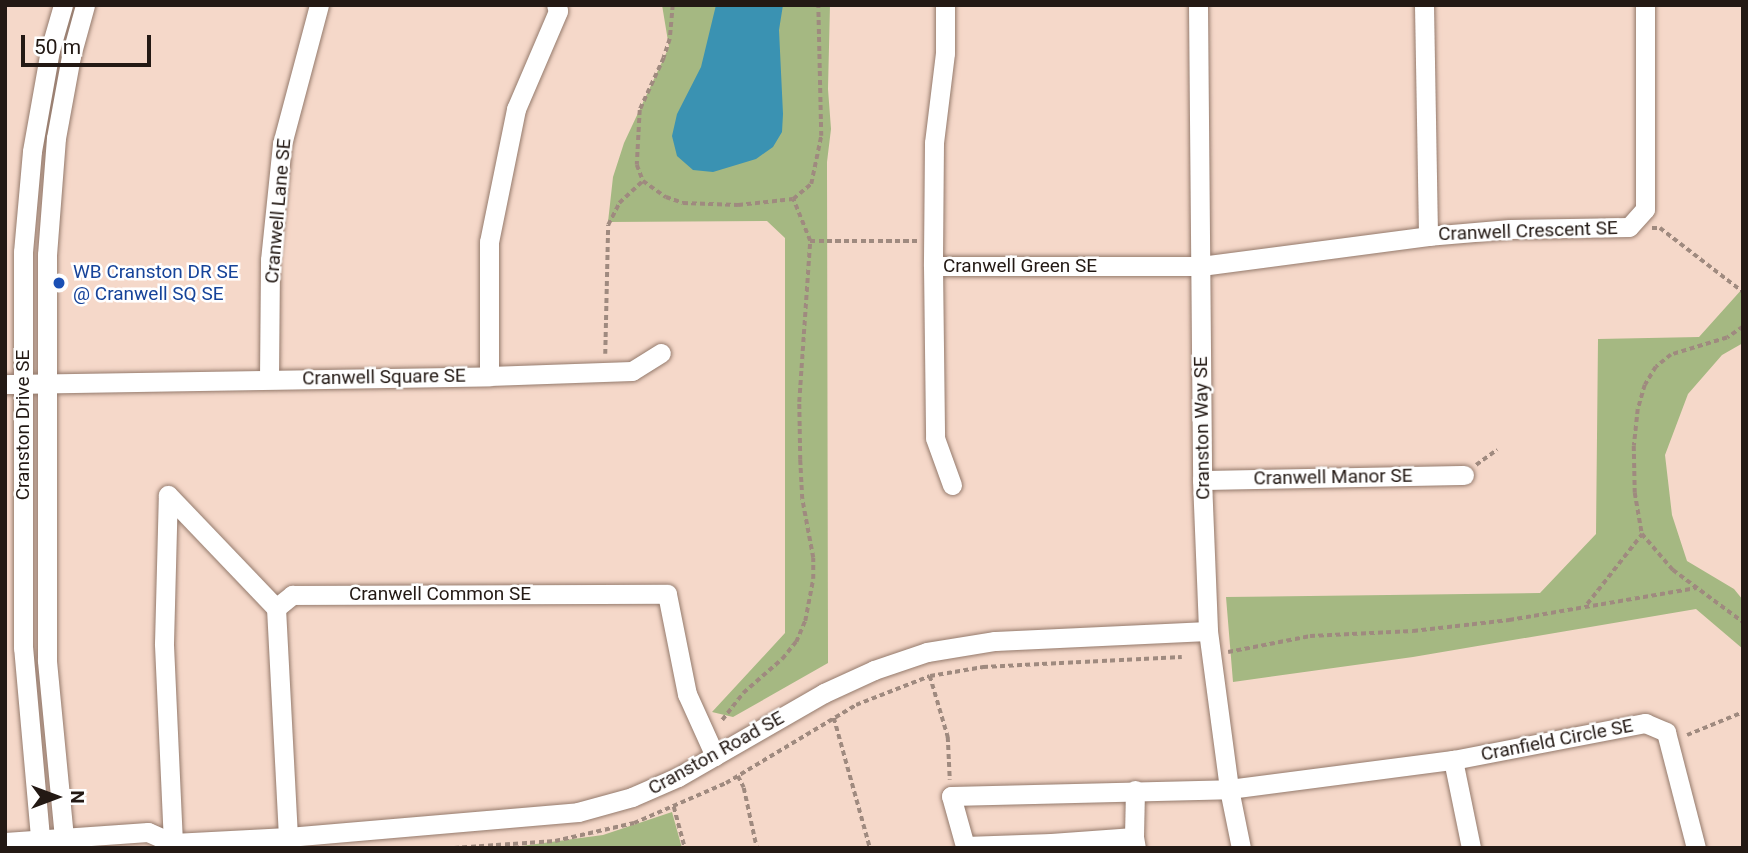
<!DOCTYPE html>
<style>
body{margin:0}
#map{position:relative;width:1748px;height:853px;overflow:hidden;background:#f5d8c9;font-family:Roboto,sans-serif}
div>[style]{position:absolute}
.green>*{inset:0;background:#a5b882}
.water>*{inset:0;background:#3a92b2}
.path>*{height:3.5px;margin-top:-1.75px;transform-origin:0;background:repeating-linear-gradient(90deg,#9f8a7f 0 5px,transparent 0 8.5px)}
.roads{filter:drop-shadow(0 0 2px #947a6c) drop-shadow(0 0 2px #947a6c)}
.minor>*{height:19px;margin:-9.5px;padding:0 9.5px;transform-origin:9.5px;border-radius:9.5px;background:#fff}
.dots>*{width:19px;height:19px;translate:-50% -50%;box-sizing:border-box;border:4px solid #fff;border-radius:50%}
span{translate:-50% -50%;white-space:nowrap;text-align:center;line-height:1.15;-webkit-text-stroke:5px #fff;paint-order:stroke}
.street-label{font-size:19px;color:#231914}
.transit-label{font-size:19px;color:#164399}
.left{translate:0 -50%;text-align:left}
.frame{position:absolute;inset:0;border:7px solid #231914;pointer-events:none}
.north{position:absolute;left:21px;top:762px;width:70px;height:70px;-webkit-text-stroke:5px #fff;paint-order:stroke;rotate:90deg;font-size:19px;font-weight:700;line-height:28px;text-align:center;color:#231914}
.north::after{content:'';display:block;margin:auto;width:24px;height:32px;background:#231914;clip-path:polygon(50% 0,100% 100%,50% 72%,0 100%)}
.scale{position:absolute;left:21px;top:35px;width:130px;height:32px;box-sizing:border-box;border:4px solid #231914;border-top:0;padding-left:9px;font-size:21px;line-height:24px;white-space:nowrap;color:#231914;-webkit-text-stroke:5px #fff;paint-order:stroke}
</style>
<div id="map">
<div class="green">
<i style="clip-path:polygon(662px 5px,830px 5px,828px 89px,831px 129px,827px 162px,828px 663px,733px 717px,712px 712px,785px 633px,785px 238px,767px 221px,608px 222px,613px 177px,624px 143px,669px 47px)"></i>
<i style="clip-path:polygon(1743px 288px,1743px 343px,1722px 355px,1688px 394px,1665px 455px,1672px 515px,1687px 561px,1734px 589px,1743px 600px,1743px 649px,1696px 609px,1413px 657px,1233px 682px,1226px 597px,1540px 593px,1596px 534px,1598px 339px,1699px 337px)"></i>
<i style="clip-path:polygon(672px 812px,682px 848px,506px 848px,603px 835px)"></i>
</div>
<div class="water">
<i style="clip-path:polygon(716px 5px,783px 5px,779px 30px,783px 114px,782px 132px,773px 147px,756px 159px,713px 172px,693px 170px,677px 156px,672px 136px,677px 114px,701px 67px)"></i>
</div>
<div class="path">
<i style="left:673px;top:5px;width:34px;rotate:95deg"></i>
<i style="left:670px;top:39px;width:20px;rotate:108deg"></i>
<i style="left:664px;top:58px;width:57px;rotate:114.8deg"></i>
<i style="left:640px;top:110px;width:55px;rotate:93.1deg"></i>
<i style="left:637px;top:165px;width:17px;rotate:69deg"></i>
<i style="left:643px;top:181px;width:28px;rotate:35deg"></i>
<i style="left:666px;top:197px;width:18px;rotate:19deg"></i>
<i style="left:683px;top:203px;width:55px;rotate:2.1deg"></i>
<i style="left:738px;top:205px;width:55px;rotate:-6.2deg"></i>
<i style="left:793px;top:199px;width:23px;rotate:-40deg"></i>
<i style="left:811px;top:184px;width:49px;rotate:-78.2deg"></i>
<i style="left:821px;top:136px;width:131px;rotate:-91.3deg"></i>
<i style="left:1652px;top:228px;width:8px"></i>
<i style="left:1660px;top:228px;width:105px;rotate:37.6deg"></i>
<i style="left:810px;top:241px;width:108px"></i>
<i style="left:1743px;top:327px;width:19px;rotate:145deg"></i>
<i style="left:1727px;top:338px;width:59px;rotate:163.1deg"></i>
<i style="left:1671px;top:355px;width:19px;rotate:141deg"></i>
<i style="left:1656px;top:367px;width:21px;rotate:121deg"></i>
<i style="left:1645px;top:385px;width:25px;rotate:106deg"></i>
<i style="left:1638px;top:409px;width:37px;rotate:96deg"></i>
<i style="left:1634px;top:446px;width:47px;rotate:88.8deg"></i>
<i style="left:1635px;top:493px;width:42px;rotate:80.3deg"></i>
<i style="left:1642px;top:534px;width:48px;rotate:49.3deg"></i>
<i style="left:1673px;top:570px;width:87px;rotate:36.6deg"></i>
<i style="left:605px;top:354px;width:129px;rotate:-88.7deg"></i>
<i style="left:608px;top:225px;width:25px;rotate:-63deg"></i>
<i style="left:619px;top:203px;width:33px;rotate:-43deg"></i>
<i style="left:1476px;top:465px;width:26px;rotate:-36deg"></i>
<i style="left:1587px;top:604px;width:89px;rotate:-51.8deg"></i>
<i style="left:1228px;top:652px;width:84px;rotate:-11deg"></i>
<i style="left:1310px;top:636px;width:103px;rotate:-2.8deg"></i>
<i style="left:1413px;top:631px;width:97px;rotate:-6.5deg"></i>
<i style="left:1509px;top:620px;width:190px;rotate:-9.7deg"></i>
<i style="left:930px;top:676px;width:64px;rotate:73.6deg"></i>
<i style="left:948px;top:737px;width:43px;rotate:87.3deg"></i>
<i style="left:834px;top:718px;width:135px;rotate:74.5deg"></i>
<i style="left:722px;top:720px;width:34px;rotate:-52deg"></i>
<i style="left:743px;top:693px;width:52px;rotate:-41.1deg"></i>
<i style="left:782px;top:659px;width:22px;rotate:-51deg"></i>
<i style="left:796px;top:642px;width:23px;rotate:-67deg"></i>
<i style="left:805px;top:621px;width:43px;rotate:-79.2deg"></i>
<i style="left:813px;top:579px;width:21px;rotate:-90deg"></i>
<i style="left:813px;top:558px;width:60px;rotate:-100.6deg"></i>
<i style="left:802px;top:499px;width:39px;rotate:-93deg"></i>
<i style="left:800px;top:460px;width:58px;rotate:-91deg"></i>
<i style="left:799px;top:402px;width:161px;rotate:-86.1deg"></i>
<i style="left:810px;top:241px;width:45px;rotate:-112deg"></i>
<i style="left:1687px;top:735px;width:61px;rotate:-22.3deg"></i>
<i style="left:738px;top:776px;width:13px;rotate:63deg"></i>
<i style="left:744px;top:788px;width:61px;rotate:77.8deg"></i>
<i style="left:674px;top:807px;width:42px;rotate:75deg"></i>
<i style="left:454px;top:848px;width:101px;rotate:-4deg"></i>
<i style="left:555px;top:841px;width:81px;rotate:-12.8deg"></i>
<i style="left:634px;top:823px;width:100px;rotate:-23.5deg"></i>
<i style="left:726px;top:783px;width:152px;rotate:-31deg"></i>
<i style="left:856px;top:705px;width:79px;rotate:-21.4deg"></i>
<i style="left:930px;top:676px;width:54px;rotate:-9.6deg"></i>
<i style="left:983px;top:667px;width:199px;rotate:-2.9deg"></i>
</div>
<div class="roads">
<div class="minor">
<i style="left:945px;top:5px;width:48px;rotate:90deg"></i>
<i style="left:945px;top:53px;width:91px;rotate:97deg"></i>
<i style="left:934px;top:143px;width:123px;rotate:90.5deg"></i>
<i style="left:933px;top:266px;width:268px"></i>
<i style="left:1201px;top:266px;width:229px;rotate:-7.5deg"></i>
<i style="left:1428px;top:236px;width:82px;rotate:-4.9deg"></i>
<i style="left:1510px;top:229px;width:119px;rotate:-1deg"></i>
<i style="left:1629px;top:227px;width:24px;rotate:-48deg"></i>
<i style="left:1645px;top:209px;width:204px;rotate:-90deg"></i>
<i style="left:1198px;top:5px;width:475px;rotate:89.5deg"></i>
<i style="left:1202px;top:480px;width:151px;rotate:87.7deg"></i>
<i style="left:1208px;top:631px;width:159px;rotate:82.4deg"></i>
<i style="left:1229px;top:789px;width:60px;rotate:78.5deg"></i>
<i style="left:1424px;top:5px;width:231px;rotate:89deg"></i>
<i style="left:933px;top:266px;width:172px;rotate:89.3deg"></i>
<i style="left:935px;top:438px;width:50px;rotate:70.1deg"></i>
<i style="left:489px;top:376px;width:143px;rotate:-2deg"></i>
<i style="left:632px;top:371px;width:34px;rotate:-32deg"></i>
<i style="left:269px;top:379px;width:119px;rotate:-89.5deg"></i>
<i style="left:270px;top:260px;width:117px;rotate:-84.1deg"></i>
<i style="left:282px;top:144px;width:144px;rotate:-75.1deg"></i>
<i style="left:5px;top:384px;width:484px;rotate:-0.9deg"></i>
<i style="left:489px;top:376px;width:134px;rotate:-90deg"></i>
<i style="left:489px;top:242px;width:136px;rotate:-78.5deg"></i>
<i style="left:516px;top:109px;width:107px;rotate:-66.8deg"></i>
<i style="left:558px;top:11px;width:6px;rotate:-108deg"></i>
<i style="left:1202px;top:480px;width:262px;rotate:-1.1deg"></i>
<i style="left:1453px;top:760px;width:90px;rotate:78.4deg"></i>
<i style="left:288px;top:837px;width:229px;rotate:-93deg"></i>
<i style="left:276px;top:608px;width:21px;rotate:-39deg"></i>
<i style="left:292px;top:595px;width:375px;rotate:-0.2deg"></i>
<i style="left:667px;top:594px;width:102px;rotate:78.7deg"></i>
<i style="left:687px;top:694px;width:68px;rotate:65.7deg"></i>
<i style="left:1134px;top:837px;width:47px;rotate:-88.8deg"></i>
<i style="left:5px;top:842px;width:143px;rotate:-4deg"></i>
<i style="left:148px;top:832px;width:27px;rotate:24deg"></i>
<i style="left:173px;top:843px;width:200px;rotate:-92.6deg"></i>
<i style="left:164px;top:643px;width:148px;rotate:-88.5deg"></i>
<i style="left:168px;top:495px;width:156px;rotate:46.3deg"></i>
<i style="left:1051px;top:843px;width:86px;rotate:178deg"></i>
<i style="left:965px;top:846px;width:52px;rotate:-105.6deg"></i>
<i style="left:951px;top:796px;width:278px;rotate:-1.4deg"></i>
<i style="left:1229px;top:789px;width:226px;rotate:-7.4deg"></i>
<i style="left:1453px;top:760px;width:196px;rotate:-10.9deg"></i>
<i style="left:1645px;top:723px;width:23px;rotate:23deg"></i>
<i style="left:1666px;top:732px;width:120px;rotate:75.5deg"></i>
<i style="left:41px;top:848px;width:201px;rotate:-95.1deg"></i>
<i style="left:23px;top:648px;width:396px;rotate:-90deg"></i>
<i style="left:23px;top:252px;width:101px;rotate:-84.9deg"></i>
<i style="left:32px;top:151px;width:103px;rotate:-79.9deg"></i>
<i style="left:50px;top:50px;width:47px;rotate:-73.9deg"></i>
<i style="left:65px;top:848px;width:189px;rotate:-95.5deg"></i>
<i style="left:47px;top:660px;width:405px;rotate:-90deg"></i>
<i style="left:47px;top:255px;width:117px;rotate:-85.6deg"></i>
<i style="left:56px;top:138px;width:83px;rotate:-79.6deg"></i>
<i style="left:71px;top:56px;width:53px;rotate:-74.6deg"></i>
<i style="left:164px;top:848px;width:10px;rotate:-29deg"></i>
<i style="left:173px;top:843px;width:115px;rotate:-3deg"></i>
<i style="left:288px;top:837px;width:291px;rotate:-4.9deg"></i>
<i style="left:578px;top:812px;width:56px;rotate:-15.5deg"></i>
<i style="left:632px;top:797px;width:50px;rotate:-23.5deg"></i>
<i style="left:678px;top:777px;width:168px;rotate:-29.9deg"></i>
<i style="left:824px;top:693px;width:55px;rotate:-24.7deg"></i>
<i style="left:874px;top:670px;width:56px;rotate:-18.8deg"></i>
<i style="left:927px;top:652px;width:69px;rotate:-9.2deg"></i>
<i style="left:995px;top:641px;width:213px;rotate:-2.7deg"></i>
<i style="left:1053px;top:848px;width:5px;rotate:-112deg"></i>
<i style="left:1051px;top:843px;width:83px;rotate:-4.1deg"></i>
<i style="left:1134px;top:837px;width:11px;rotate:80deg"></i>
</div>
</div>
<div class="dots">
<i style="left:59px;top:283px;background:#1a4fb4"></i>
</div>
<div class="street-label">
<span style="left:278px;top:211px;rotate:-85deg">Cranwell Lane SE</span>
<span style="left:1528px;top:231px;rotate:-2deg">Cranwell Crescent SE</span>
<span style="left:1020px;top:266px">Cranwell Green SE</span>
<span style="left:384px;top:377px;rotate:-1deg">Cranwell Square SE</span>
<span style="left:23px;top:425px;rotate:-90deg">Cranston Drive SE</span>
<span style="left:1202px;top:428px;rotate:-91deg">Cranston Way SE</span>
<span style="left:1333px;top:477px;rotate:-1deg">Cranwell Manor SE</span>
<span style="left:440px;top:594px">Cranwell Common SE</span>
<span style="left:1557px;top:740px;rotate:-11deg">Cranfield Circle SE</span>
<span style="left:716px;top:753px;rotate:-29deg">Cranston Road SE</span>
</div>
<div class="transit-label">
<span class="left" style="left:73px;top:283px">WB Cranston DR SE<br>@ Cranwell SQ SE</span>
</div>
<div class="frame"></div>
<div class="north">N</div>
<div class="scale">50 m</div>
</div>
